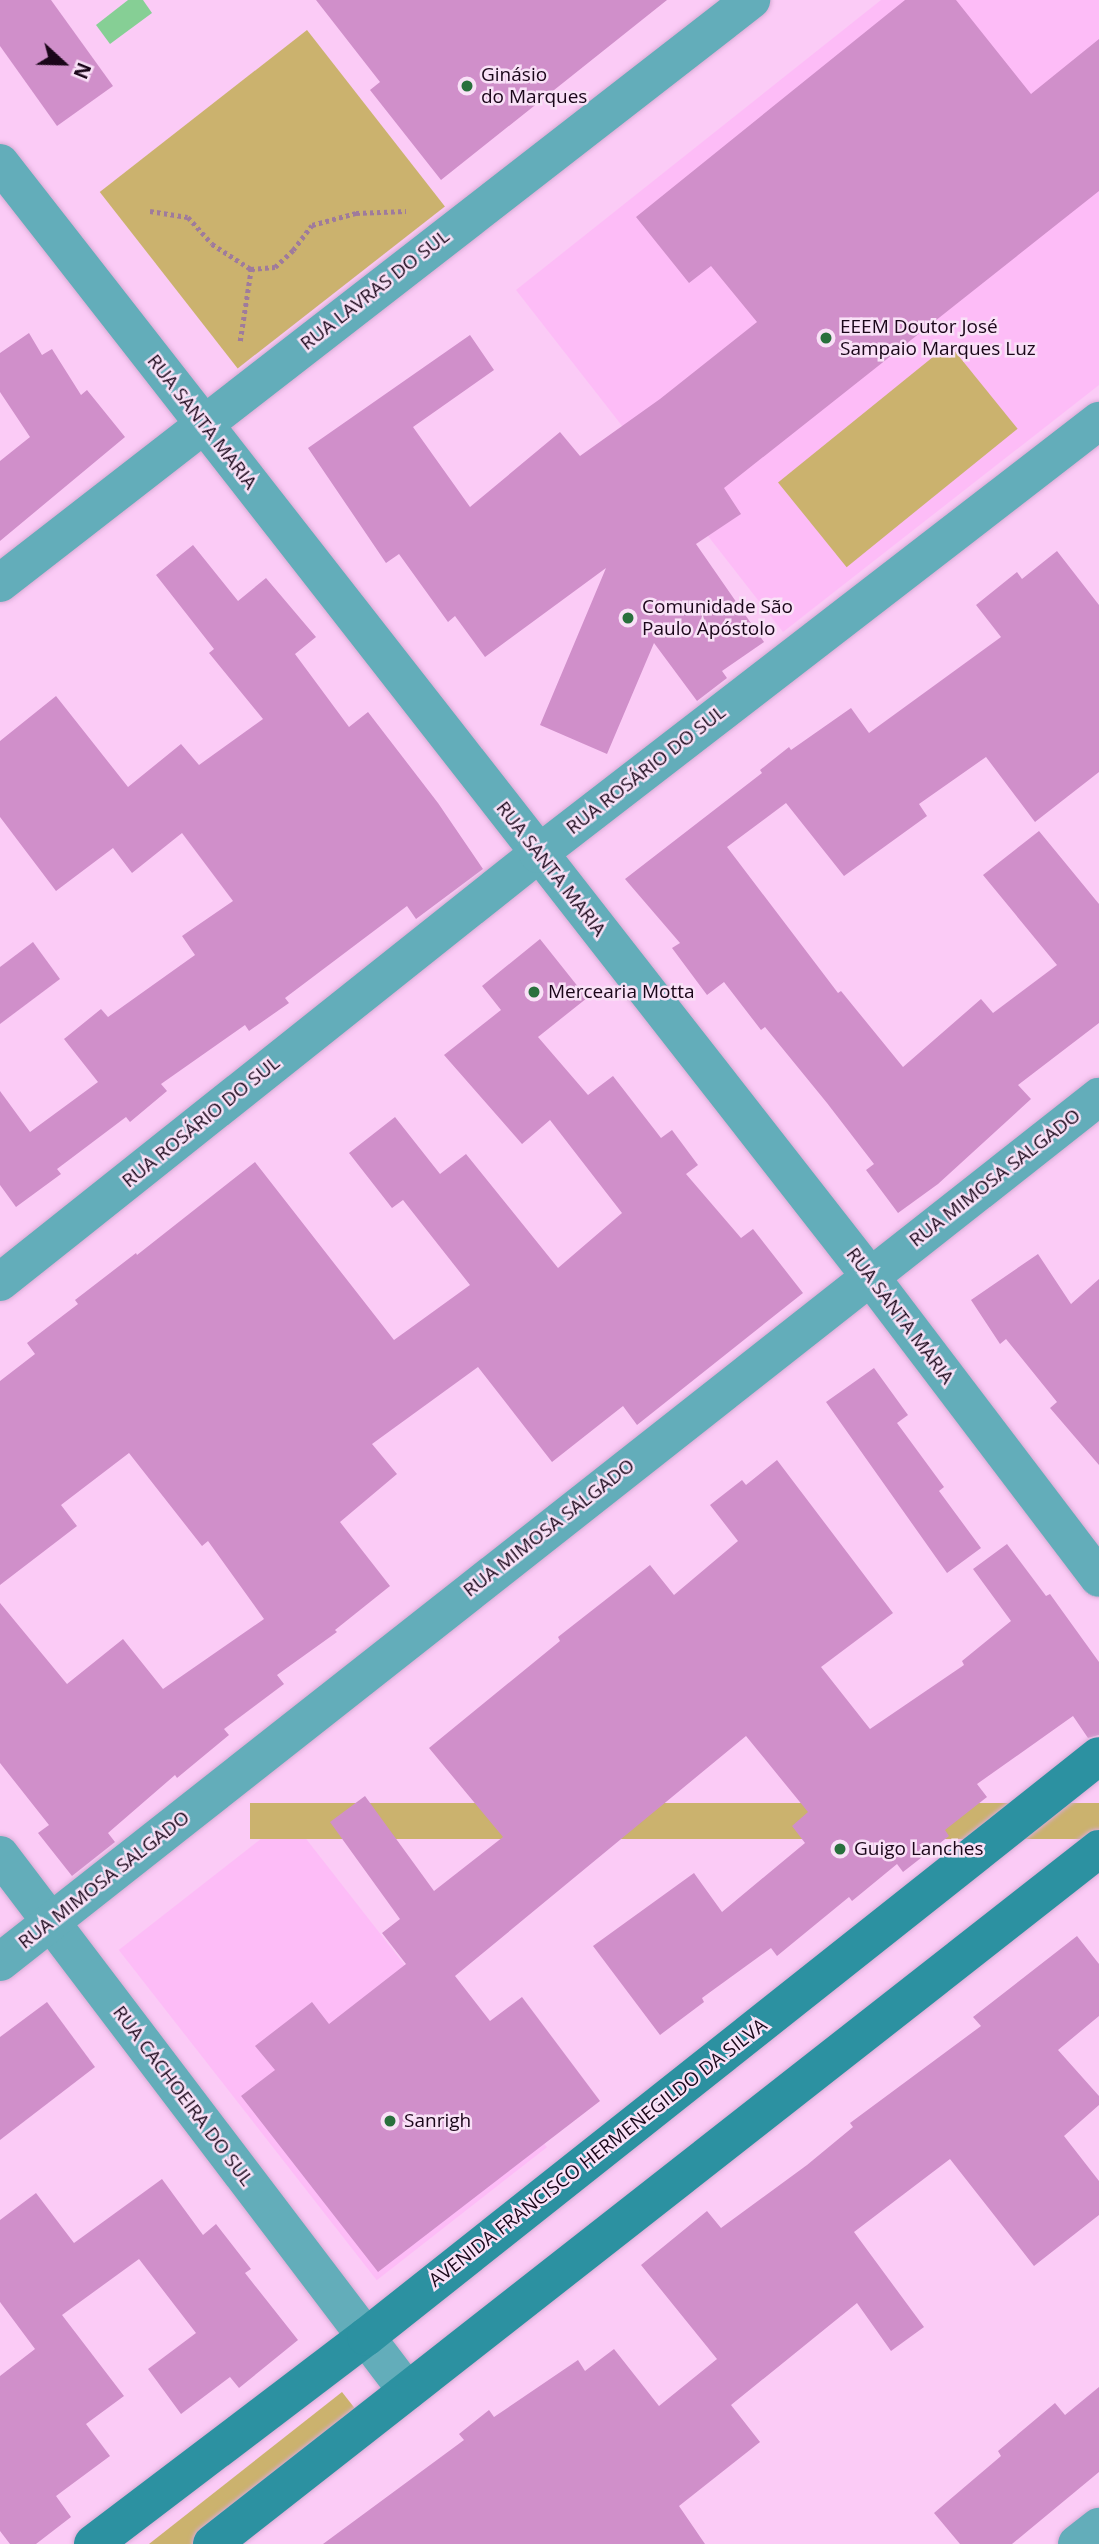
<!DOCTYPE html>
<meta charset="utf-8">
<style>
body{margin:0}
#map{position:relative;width:1099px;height:2544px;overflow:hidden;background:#fbcbf6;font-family:"Open Sans",sans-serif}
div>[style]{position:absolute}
.built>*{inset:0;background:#fdbcf7;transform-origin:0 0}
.green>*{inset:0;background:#cbb26e;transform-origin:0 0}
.water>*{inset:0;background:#86cf95}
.building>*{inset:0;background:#d08fca}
.path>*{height:4.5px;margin-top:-2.25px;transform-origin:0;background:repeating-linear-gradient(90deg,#9f7b9c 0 3.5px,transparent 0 7px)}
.roads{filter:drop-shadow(0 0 2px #d7abd3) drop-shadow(0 0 2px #d7abd3)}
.street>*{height:38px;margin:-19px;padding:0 19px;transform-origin:19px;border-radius:19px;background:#63adba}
.secondary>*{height:38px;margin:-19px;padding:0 19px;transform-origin:19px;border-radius:19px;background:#2c91a1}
.dots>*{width:19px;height:19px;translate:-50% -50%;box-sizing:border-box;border:4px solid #f9e1f7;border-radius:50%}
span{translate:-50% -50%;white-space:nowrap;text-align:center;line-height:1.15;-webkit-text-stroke:5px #f9e1f7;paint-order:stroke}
.poi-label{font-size:19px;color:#1a0619}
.left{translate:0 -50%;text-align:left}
.street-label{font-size:19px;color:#1a0619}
.north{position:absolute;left:28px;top:28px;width:70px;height:70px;-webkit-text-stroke:5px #f9e1f7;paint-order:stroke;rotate:112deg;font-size:19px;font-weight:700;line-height:28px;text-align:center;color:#1a0619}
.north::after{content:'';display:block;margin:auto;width:24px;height:32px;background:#1a0619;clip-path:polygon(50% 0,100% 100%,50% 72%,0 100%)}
</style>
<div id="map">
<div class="built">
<i style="clip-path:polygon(881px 0,1099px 0,1099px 385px,783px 632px,516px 290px)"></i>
<i style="left:289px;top:1817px;width:419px;height:216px;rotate:52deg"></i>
</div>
<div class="green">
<i style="left:307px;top:30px;width:224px;height:263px;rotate:52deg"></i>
<i style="left:949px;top:344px;width:109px;height:220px;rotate:51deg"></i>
<i style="left:1099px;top:1803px;width:36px;height:849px;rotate:90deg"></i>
<i style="clip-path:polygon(342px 2392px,360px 2415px,195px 2544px,149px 2544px)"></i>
</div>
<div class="water">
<i style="clip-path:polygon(128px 0,143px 0,152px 13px,110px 44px,96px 25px)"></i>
</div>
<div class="building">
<i style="clip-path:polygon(0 0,51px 0,113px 86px,57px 126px,0 46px)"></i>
<i style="clip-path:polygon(316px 0,667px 0,441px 180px,370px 90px,380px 82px)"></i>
<i style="clip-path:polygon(905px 0,956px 0,1031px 94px,1099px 39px,1099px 191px,724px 488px,741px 514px,696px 544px,764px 642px,722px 671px,727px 678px,697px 701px,654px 643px,607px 754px,540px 725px,606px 568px,485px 657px,455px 616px,448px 622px,399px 554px,386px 563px,308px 448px,470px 335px,494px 370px,413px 427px,470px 507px,560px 432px,580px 456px,660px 399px,757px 322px,711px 266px,689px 283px,636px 217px)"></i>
<i style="clip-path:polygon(29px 333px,42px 355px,52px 349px,81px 395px,87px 390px,125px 437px,0 541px,0 461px,30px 437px,0 392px,0 353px)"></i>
<i style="clip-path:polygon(193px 545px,238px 601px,266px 578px,316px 637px,295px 654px,349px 727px,368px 712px,438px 803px,483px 869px,416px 919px,407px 906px,285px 998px,289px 1003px,249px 1031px,245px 1025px,161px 1084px,167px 1091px,130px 1122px,126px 1117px,57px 1169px,61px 1174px,16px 1207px,0 1185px,0 1091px,30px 1132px,98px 1082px,64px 1039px,101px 1009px,108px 1017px,195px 955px,182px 936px,233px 901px,182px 833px,132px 873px,113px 848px,56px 891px,0 817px,0 741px,56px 696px,128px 787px,181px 744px,199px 765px,263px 719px,209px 653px,214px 649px,156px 575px)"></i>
<i style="clip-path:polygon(1057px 551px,1099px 605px,1099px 772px,1035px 822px,986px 757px,919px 804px,927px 816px,844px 876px,786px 803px,727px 847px,838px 993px,841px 991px,903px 1067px,981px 999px,993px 1013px,1057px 965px,983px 875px,1039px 831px,1099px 904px,1099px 1023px,1018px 1085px,1031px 1099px,938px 1184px,898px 1213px,866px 1170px,874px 1164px,827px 1103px,765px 1027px,761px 1030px,724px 982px,707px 995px,672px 948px,680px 943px,625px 879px,762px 773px,760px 770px,789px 747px,791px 750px,851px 708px,869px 733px,1001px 637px,976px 605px,1017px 572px,1022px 579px)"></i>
<i style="clip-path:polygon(540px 939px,587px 998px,538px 1037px,588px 1095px,613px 1076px,661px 1138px,672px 1130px,698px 1165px,686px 1174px,741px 1238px,753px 1229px,803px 1293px,637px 1425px,623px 1406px,552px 1462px,478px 1367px,372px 1444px,397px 1474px,340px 1522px,390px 1586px,335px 1630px,337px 1632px,277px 1675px,284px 1684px,224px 1729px,229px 1735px,177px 1778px,175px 1775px,108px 1833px,115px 1842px,72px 1876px,38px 1833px,49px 1825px,0 1763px,0 1603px,67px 1684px,123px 1639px,163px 1689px,264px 1619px,208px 1541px,202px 1546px,129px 1453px,61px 1505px,77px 1526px,0 1585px,0 1381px,35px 1354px,27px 1343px,78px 1304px,75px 1300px,136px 1253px,137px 1255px,255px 1162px,394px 1340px,470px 1285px,403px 1200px,392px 1208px,349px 1153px,395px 1117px,440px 1174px,466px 1154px,558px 1268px,622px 1213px,550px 1120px,522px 1144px,444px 1055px,501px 1010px,482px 986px)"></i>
<i style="clip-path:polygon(33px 942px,60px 979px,0 1024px,0 967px)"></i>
<i style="clip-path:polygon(1038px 1254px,1071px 1304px,1099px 1279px,1099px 1465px,1050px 1408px,1057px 1402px,1006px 1339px,1000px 1344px,971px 1300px)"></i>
<i style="clip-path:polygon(874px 1368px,908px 1415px,897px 1423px,944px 1487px,939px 1491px,981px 1548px,947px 1573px,826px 1402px)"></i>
<i style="clip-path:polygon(777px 1460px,893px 1613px,821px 1667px,870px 1729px,964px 1665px,962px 1661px,1011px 1621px,973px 1569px,1007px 1544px,1046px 1596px,1050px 1594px,1099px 1662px,1099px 1735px,1088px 1738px,1073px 1716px,977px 1784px,987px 1797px,945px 1830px,949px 1836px,903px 1872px,897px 1864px,852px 1901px,849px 1897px,777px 1956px,771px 1948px,702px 1998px,704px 2002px,660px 2035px,593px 1946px,694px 1873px,722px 1912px,805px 1843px,792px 1826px,808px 1812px,746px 1736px,455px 1976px,490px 2021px,522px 1997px,600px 2101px,378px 2272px,241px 2096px,275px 2070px,255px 2046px,312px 2002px,329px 2024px,406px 1964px,382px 1933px,400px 1919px,330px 1822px,365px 1796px,434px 1891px,503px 1837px,429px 1748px,560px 1641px,558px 1637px,650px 1565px,674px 1595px,738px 1541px,710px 1505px,742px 1480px,746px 1485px)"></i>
<i style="clip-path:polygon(1077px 1936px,1099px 1964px,1099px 2016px,1058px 2050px,1099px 2096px,1099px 2105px,1064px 2136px,1099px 2181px,1099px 2215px,1034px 2266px,950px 2159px,854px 2232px,924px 2327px,891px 2351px,857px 2303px,731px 2405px,760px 2442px,679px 2506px,705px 2544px,323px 2544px,464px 2440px,459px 2434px,489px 2410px,494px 2417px,578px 2360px,585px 2371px,614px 2349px,659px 2406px,717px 2359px,641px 2265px,707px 2211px,721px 2228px,807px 2165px,853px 2127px,850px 2123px,981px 2026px,973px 2017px)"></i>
<i style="clip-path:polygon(47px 2002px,95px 2067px,0 2140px,0 2037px)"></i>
<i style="clip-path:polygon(162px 2179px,203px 2235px,216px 2224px,251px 2269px,245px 2273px,298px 2340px,239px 2388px,230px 2377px,181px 2414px,148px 2369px,196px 2333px,139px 2259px,62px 2315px,124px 2396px,86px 2424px,110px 2456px,56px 2496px,71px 2517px,36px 2544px,10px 2544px,0 2531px,0 2376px,35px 2349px,0 2302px,0 2220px,36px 2193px,74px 2243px)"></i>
<i style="clip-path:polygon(1099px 2387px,1099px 2472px,1012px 2544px,960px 2544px,934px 2513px,1001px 2456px,998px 2451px,1055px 2403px,1065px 2415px)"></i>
</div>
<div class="path">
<i style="left:150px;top:211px;width:38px;rotate:9deg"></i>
<i style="left:188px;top:217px;width:36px;rotate:48deg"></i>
<i style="left:212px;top:244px;width:46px;rotate:32.7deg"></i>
<i style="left:251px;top:269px;width:24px;rotate:-5deg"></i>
<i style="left:275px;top:267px;width:25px;rotate:-43deg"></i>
<i style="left:293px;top:250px;width:31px;rotate:-53deg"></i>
<i style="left:312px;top:225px;width:46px;rotate:-15.3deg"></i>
<i style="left:356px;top:213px;width:50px;rotate:-2.3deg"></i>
<i style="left:240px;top:341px;width:73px;rotate:-81.3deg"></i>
</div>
<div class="roads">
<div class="street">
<i style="left:0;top:163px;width:1411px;rotate:51.99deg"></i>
<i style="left:869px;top:1275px;width:380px;rotate:52.8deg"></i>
<i style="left:0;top:583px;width:951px;rotate:-37.82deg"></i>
<i style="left:0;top:1282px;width:687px;rotate:-38.5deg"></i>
<i style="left:538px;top:854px;width:709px;rotate:-37.66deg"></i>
<i style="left:0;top:1855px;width:673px;rotate:52.79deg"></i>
<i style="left:0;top:1962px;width:1399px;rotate:-38.21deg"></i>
<i style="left:1077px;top:2544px;width:28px;rotate:-38deg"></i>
</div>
<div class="secondary">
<i style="left:93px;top:2544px;width:343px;rotate:-37.2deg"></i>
<i style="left:366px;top:2337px;width:935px;rotate:-38.4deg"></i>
<i style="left:212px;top:2544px;width:1127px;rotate:-38.08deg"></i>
</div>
</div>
<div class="dots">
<i style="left:467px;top:86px;background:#29703d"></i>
<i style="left:826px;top:338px;background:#29703d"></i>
<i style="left:628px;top:618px;background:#29703d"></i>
<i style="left:534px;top:992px;background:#29703d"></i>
<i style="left:840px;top:1849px;background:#29703d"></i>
<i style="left:390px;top:2121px;background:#29703d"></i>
</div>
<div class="poi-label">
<span class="left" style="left:481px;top:86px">Ginásio<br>do Marques</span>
<span class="left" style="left:840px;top:338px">EEEM Doutor José<br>Sampaio Marques Luz</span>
<span class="left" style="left:642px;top:618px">Comunidade São<br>Paulo Apóstolo</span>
<span class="left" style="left:548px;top:992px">Mercearia Motta</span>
<span class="left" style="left:854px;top:1849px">Guigo Lanches</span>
<span class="left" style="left:404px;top:2121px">Sanrigh</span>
</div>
<div class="street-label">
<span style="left:375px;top:290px;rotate:-38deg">RUA LAVRAS DO SUL</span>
<span style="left:202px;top:422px;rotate:52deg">RUA SANTA MARIA</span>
<span style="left:646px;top:770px;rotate:-38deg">RUA ROSÁRIO DO SUL</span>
<span style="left:551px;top:869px;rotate:52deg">RUA SANTA MARIA</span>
<span style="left:201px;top:1122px;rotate:-39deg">RUA ROSÁRIO DO SUL</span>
<span style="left:995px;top:1178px;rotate:-38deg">RUA MIMOSA SALGADO</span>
<span style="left:900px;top:1316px;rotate:53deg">RUA SANTA MARIA</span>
<span style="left:549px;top:1528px;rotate:-38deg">RUA MIMOSA SALGADO</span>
<span style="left:104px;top:1880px;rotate:-38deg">RUA MIMOSA SALGADO</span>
<span style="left:183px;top:2096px;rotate:53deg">RUA CACHOEIRA DO SUL</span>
<span style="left:598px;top:2153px;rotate:-38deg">AVENIDA FRANCISCO HERMENEGILDO DA SILVA</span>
</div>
<div class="north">N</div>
</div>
